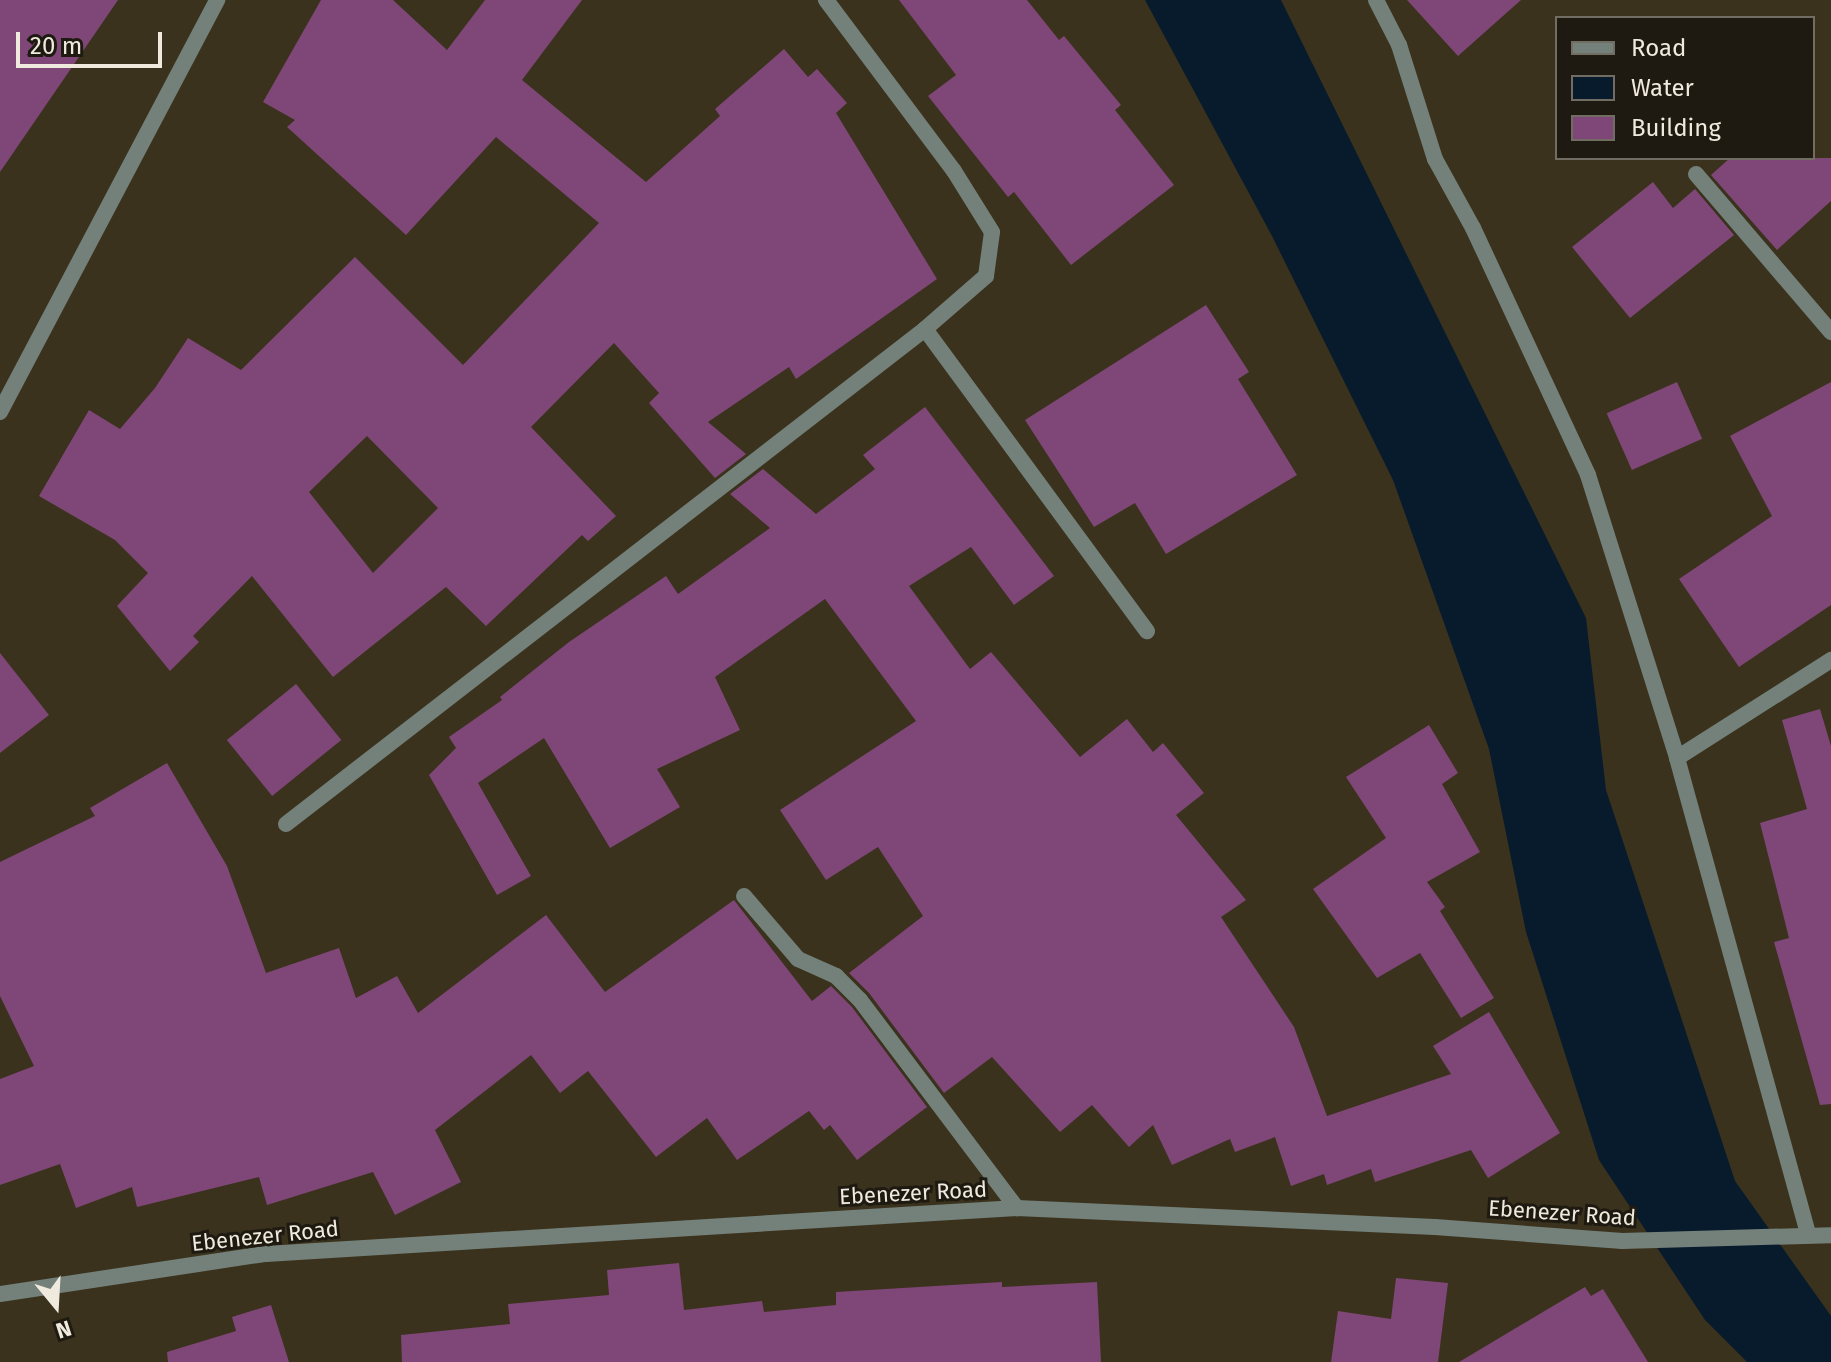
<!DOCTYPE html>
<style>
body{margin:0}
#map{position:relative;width:1831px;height:1362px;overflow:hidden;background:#3a321d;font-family:"Fira Sans",sans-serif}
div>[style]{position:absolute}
.water>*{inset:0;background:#071b2c}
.building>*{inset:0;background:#7f4678;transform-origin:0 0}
.service>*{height:16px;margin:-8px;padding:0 8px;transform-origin:8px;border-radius:8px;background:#74807a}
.minor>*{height:16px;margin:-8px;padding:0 8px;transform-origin:8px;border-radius:8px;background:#74807a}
.tertiary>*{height:16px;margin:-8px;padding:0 8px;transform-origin:8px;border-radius:8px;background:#74807a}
span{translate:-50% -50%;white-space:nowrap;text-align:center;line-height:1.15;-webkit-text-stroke:6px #1e1a11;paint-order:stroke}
.street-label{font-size:22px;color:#efeadd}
.legend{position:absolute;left:1555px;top:16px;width:260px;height:144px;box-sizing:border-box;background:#1e1a11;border:2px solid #726d63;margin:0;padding:10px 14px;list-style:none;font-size:24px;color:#efeadd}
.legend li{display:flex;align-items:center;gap:16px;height:40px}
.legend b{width:40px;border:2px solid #726d63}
.north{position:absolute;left:16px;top:1266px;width:80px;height:80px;-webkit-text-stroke:6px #1e1a11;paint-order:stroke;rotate:162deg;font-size:22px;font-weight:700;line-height:32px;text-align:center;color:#efeadd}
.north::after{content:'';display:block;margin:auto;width:28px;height:36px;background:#efeadd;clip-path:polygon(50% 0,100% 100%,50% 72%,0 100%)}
.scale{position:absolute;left:16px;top:32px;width:146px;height:36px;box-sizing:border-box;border:4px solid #efeadd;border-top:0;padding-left:10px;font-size:24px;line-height:28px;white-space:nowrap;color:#efeadd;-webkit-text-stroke:6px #1e1a11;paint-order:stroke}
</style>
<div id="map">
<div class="water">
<i style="clip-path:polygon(1145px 0,1281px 0,1586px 618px,1606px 790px,1735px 1181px,1831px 1316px,1831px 1362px,1747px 1362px,1705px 1320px,1599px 1160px,1526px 932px,1489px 749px,1393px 480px,1272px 236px)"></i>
</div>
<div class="building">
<i style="clip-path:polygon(0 0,118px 0,0 172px)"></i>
<i style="clip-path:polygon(evenodd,321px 0,393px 0,447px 50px,485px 0,582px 0,522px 80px,646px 182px,720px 116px,715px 109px,784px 49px,808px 77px,817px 69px,847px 103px,836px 113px,937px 279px,796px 379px,789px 367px,708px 422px,746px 454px,715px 478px,649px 403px,659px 393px,614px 343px,531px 427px,616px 516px,588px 541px,582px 535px,486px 626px,446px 587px,333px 677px,252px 576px,193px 636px,199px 642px,170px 671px,117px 606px,148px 573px,115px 540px,39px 496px,89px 410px,120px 429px,155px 388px,188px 338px,241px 370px,355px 257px,463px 365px,599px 223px,496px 137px,406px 235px,287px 127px,295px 120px,263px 102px,321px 0,367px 436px,438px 508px,373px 573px,309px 492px,367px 436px)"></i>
<i style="clip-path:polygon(899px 0,1027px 0,1059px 40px,1064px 36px,1121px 105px,1115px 110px,1174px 185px,1071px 265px,1014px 192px,1008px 197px,928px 96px,956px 75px)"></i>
<i style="clip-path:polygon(1407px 0,1521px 0,1458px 56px)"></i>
<i style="clip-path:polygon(1730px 158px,1831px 158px,1831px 201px,1777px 250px,1711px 175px)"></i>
<i style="clip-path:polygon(1653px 182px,1673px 208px,1695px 189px,1734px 235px,1630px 318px,1572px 247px)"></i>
<i style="clip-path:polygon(1206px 305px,1249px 372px,1238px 379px,1297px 475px,1166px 554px,1135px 503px,1094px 527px,1025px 420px)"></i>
<i style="left:1677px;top:382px;width:62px;height:77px;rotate:66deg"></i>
<i style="clip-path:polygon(1831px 382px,1831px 605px,1739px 667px,1679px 579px,1772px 516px,1730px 436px)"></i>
<i style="clip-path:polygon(925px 407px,1054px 576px,1014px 605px,971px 547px,909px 586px,970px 669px,991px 652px,1080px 757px,1127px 719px,1153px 752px,1163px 743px,1204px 793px,1176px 815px,1246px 900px,1221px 917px,1294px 1027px,1327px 1116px,1451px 1074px,1433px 1046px,1489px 1012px,1560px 1133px,1488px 1178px,1471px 1150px,1375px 1182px,1371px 1169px,1327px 1185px,1324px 1174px,1291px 1186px,1275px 1137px,1235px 1152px,1230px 1139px,1172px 1165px,1153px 1125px,1129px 1147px,1092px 1105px,1060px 1132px,992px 1057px,944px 1093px,869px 993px,849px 973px,923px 916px,878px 847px,826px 880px,780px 810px,916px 721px,825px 599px,715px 677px,740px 730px,657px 769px,680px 807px,610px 848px,544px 738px,478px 783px,531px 876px,497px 895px,429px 775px,456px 748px,449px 737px,502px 700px,500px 697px,569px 642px,666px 576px,678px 594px,770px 528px,730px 494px,763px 469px,816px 514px,875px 469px,863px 455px)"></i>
<i style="clip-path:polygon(0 653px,49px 715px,0 753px)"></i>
<i style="left:296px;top:684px;width:72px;height:89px;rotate:51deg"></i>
<i style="clip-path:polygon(1820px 709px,1831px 746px,1831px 1104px,1820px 1105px,1774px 942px,1789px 938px,1760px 823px,1807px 809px,1782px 720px)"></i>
<i style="clip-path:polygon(1429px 725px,1458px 773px,1442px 784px,1480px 852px,1427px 882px,1445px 907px,1440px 911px,1494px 998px,1461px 1018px,1420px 953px,1377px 978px,1313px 889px,1386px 838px,1346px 777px)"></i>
<i style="clip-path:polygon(167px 763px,227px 866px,266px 973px,339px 948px,356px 998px,397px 976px,418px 1013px,546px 915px,605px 992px,734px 900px,812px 1001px,831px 986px,852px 1007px,927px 1107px,857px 1160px,830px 1125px,824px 1130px,809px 1111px,737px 1160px,707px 1118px,656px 1157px,588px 1071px,560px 1093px,531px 1055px,435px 1130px,461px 1182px,395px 1215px,373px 1172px,267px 1205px,259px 1177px,137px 1207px,132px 1187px,76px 1208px,60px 1164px,0 1185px,0 1079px,34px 1066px,0 996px,0 862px,95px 816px,90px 808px)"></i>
<i style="clip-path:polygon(679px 1263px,684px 1310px,762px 1301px,764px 1312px,836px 1305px,836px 1292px,1002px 1282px,1002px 1287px,1097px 1282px,1101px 1362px,402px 1362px,401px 1335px,510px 1324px,508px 1304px,609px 1295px,607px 1270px)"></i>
<i style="clip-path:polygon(1396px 1278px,1448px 1283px,1438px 1362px,1331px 1362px,1338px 1311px,1391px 1319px)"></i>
<i style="clip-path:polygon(1585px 1287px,1591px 1296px,1603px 1289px,1648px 1362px,1459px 1362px)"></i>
<i style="clip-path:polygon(271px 1305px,289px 1362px,168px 1362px,167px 1352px,236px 1331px,232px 1317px)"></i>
</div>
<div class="service">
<i style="left:1376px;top:0;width:51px;rotate:62.9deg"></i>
<i style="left:1399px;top:45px;width:120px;rotate:72.5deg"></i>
<i style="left:1435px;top:159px;width:79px;rotate:61.2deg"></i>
<i style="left:1473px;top:228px;width:272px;rotate:65deg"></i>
<i style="left:1588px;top:475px;width:297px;rotate:72.5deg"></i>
<i style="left:1677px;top:758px;width:495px;rotate:74.6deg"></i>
<i style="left:1696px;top:174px;width:208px;rotate:49.5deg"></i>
<i style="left:1677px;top:758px;width:183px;rotate:-32.5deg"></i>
<i style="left:744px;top:896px;width:83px;rotate:49.4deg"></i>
<i style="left:798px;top:959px;width:42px;rotate:24.1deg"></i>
<i style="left:836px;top:976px;width:34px;rotate:45deg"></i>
<i style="left:860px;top:1000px;width:261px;rotate:53deg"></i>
</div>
<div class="minor">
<i style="left:925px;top:329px;width:375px;rotate:53.7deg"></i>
<i style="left:286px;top:824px;width:808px;rotate:-37.76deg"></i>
<i style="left:925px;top:329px;width:81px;rotate:-41deg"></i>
<i style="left:986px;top:276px;width:44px;rotate:-82.2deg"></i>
<i style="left:992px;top:232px;width:72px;rotate:-121.9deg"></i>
<i style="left:954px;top:171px;width:214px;rotate:-126.8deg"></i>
<i style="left:0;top:1294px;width:269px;rotate:-8.6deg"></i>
<i style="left:266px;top:1254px;width:752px;rotate:-3.51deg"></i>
<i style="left:1017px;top:1208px;width:418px;rotate:2.6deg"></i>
<i style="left:1435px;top:1227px;width:188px;rotate:4.3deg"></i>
<i style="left:1622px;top:1241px;width:209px;rotate:-1.6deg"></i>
</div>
<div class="tertiary">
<i style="left:0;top:412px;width:466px;rotate:-62.2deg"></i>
</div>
<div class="street-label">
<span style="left:913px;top:1193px;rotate:-3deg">Ebenezer Road</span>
<span style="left:1562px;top:1213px;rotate:4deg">Ebenezer Road</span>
<span style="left:265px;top:1236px;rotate:-6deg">Ebenezer Road</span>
</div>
<ul class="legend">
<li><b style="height:10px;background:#74807a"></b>Road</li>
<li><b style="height:22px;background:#071b2c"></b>Water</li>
<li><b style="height:22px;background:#7f4678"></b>Building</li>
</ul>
<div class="north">N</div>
<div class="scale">20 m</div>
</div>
